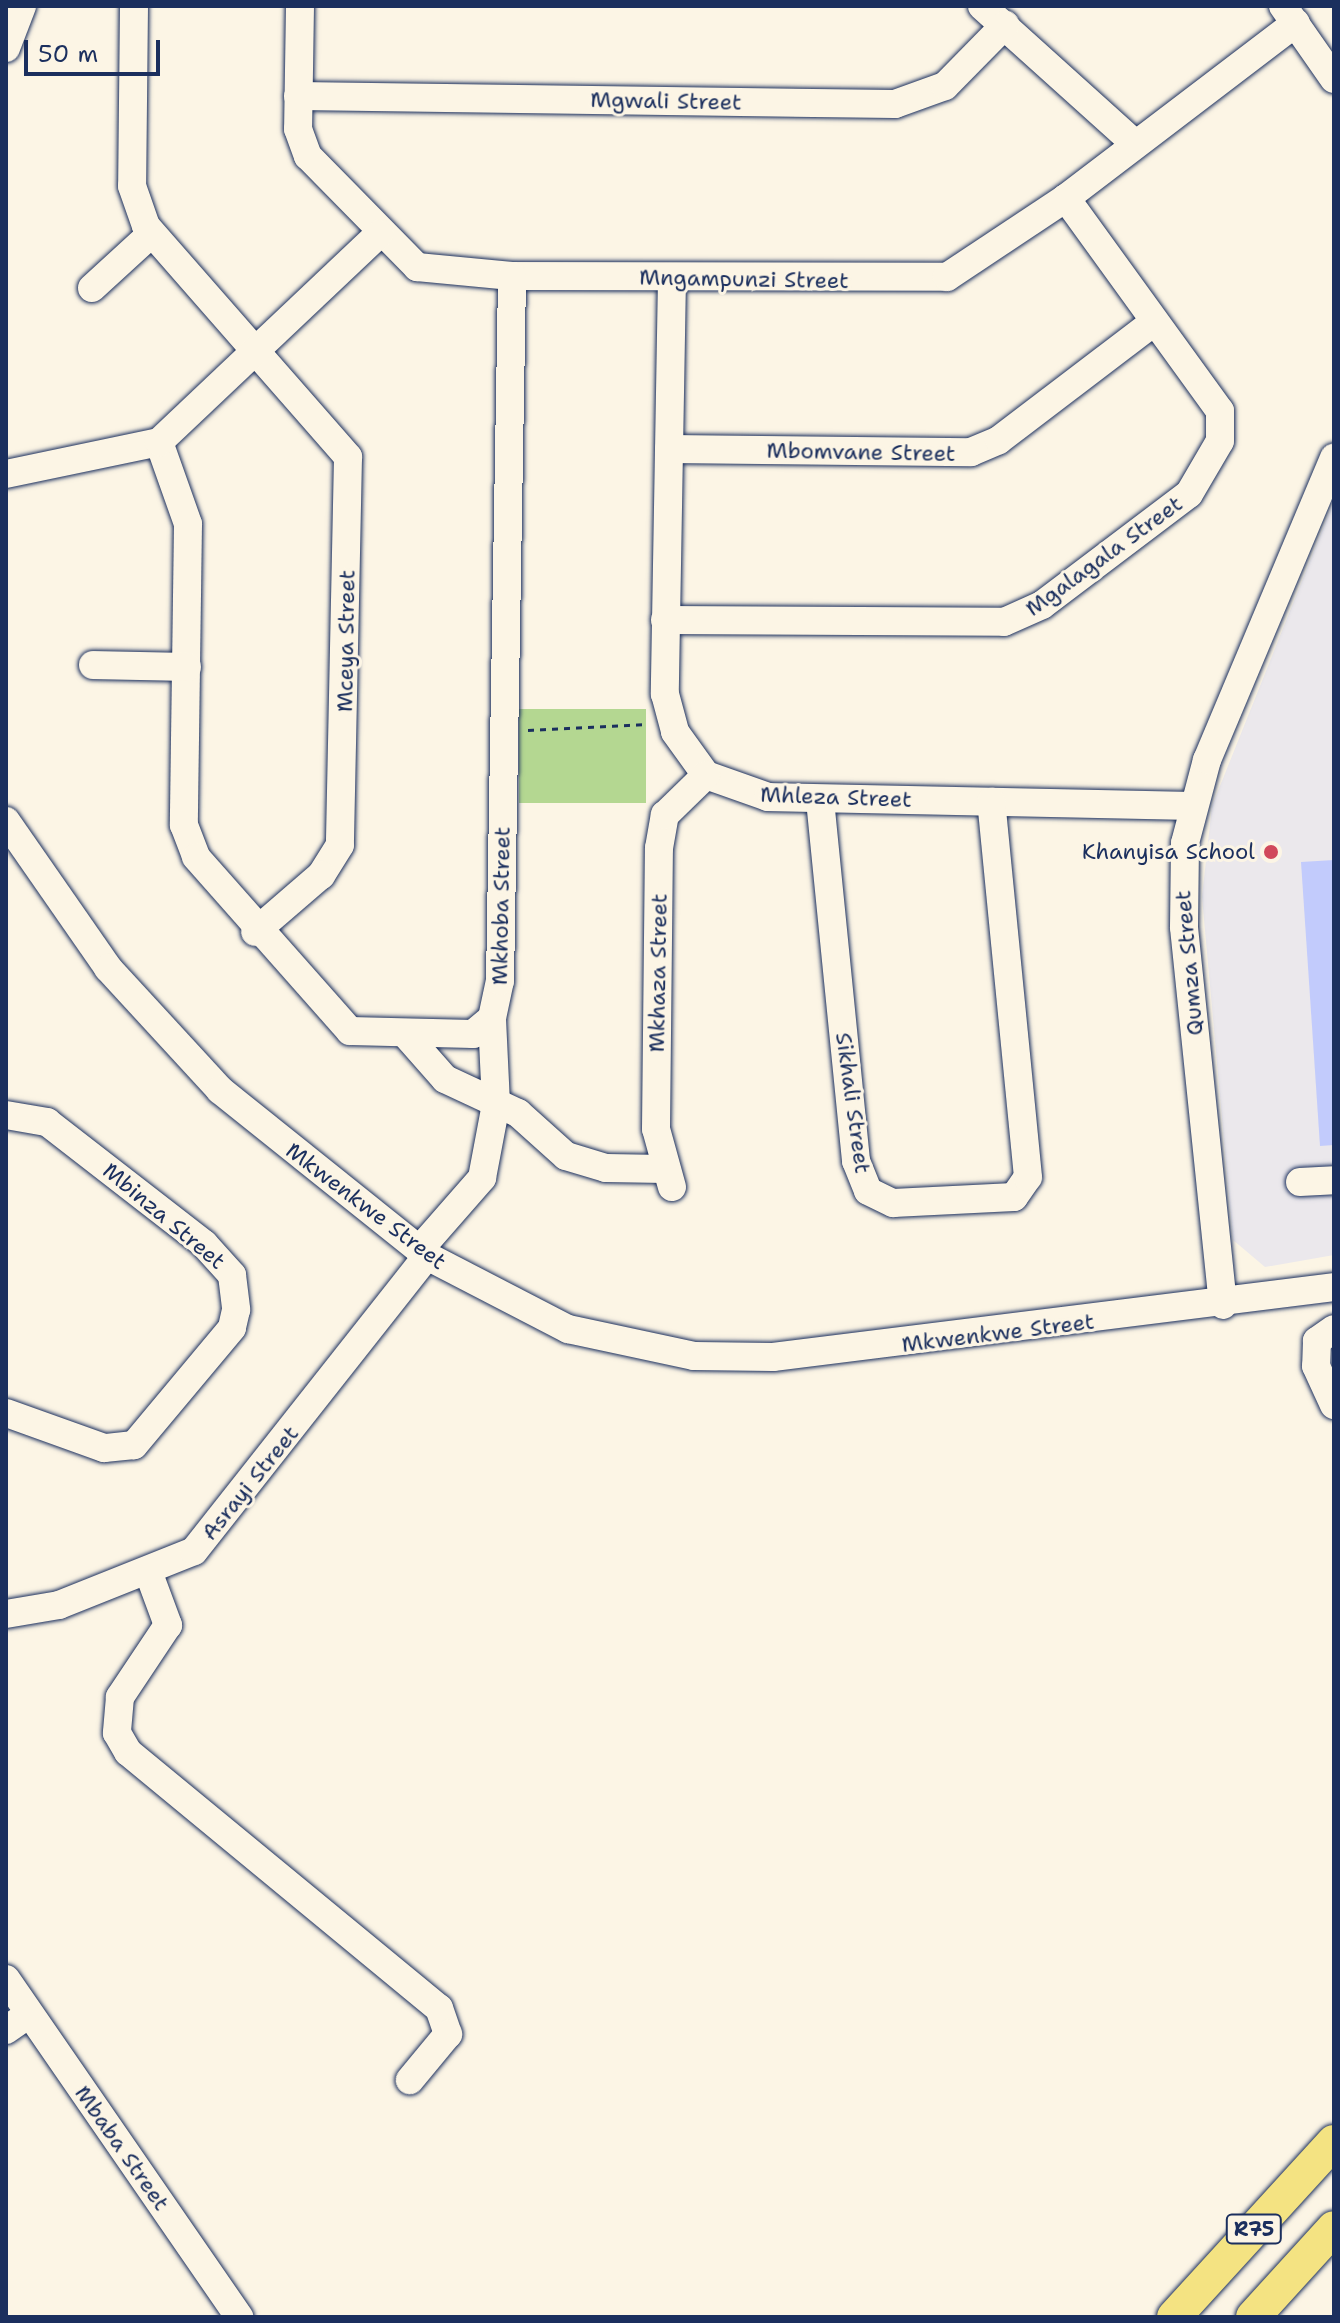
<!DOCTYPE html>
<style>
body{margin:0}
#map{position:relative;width:1340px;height:2323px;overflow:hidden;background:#fcf5e5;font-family:"Shantell Sans",sans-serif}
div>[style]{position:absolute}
.built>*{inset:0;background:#ebe8ec}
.green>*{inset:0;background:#b4d791;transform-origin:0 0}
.building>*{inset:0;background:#c2cbfc}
.path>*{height:3px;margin-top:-1.5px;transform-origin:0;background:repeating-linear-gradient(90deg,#1b2f5e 0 6px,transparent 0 12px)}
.roads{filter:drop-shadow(0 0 2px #1b2f5e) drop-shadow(0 0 2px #1b2f5e)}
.minor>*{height:28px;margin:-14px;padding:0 14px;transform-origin:14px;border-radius:14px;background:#fcf5e5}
.major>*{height:34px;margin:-17px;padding:0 17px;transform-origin:17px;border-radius:17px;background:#f4e382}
.dots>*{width:22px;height:22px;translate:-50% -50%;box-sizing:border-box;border:4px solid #fcf5e5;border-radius:50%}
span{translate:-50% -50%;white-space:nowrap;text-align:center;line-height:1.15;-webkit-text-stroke:6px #fcf5e5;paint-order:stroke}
.shield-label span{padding:2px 6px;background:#fcf5e5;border:2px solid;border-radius:6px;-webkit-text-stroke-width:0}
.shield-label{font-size:20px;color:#1b2f5e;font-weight:700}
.street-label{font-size:22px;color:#1b2f5e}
.poi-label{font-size:22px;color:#1b2f5e}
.right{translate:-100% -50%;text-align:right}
.frame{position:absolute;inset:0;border:8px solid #1b2f5e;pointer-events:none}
.scale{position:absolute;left:24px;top:40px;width:136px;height:36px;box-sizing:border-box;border:4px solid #1b2f5e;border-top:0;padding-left:10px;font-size:24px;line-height:28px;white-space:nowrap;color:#1b2f5e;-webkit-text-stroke:6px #fcf5e5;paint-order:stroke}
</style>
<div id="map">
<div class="built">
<i style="clip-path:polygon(1334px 501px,1334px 1255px,1265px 1267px,1233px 1240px,1202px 897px,1212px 806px)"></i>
</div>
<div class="green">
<i style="left:519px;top:709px;width:127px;height:94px"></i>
</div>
<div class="building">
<i style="clip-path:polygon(1334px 860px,1334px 1145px,1320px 1146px,1301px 862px)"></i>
</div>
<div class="path">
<i style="left:528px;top:730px;width:120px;rotate:-2.9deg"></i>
</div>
<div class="roads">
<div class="minor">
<i style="left:134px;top:6px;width:180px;rotate:90.6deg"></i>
<i style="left:132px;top:186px;width:42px;rotate:70.7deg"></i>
<i style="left:146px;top:226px;width:307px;rotate:48.8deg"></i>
<i style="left:348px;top:457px;width:388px;rotate:91.2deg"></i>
<i style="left:340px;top:845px;width:36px;rotate:122deg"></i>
<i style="left:321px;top:875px;width:87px;rotate:139.2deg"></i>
<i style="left:300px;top:6px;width:123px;rotate:90.9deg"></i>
<i style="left:298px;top:129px;width:29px;rotate:70deg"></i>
<i style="left:308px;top:156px;width:156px;rotate:45.5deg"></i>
<i style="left:417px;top:267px;width:95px;rotate:5.4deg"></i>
<i style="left:512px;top:276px;width:435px;rotate:0.1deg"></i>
<i style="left:947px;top:277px;width:143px;rotate:-33.6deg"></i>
<i style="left:1066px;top:198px;width:289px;rotate:-37.3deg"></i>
<i style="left:982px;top:6px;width:203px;rotate:42deg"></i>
<i style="left:1283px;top:6px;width:89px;rotate:55.1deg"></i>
<i style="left:6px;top:48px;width:45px;rotate:-69.1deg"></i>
<i style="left:298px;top:96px;width:597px;rotate:0.77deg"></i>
<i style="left:895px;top:104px;width:53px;rotate:-19.8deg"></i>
<i style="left:945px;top:86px;width:86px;rotate:-45.5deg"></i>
<i style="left:672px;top:278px;width:416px;rotate:91deg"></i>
<i style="left:665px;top:694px;width:39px;rotate:75deg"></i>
<i style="left:675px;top:732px;width:53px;rotate:54.2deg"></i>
<i style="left:706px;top:775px;width:66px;rotate:19.5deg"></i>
<i style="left:768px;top:797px;width:423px;rotate:1.2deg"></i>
<i style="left:92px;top:288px;width:80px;rotate:-42.5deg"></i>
<i style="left:159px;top:442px;width:87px;rotate:70.5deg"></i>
<i style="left:188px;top:524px;width:301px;rotate:90.8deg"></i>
<i style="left:184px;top:825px;width:34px;rotate:69deg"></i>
<i style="left:196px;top:857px;width:232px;rotate:48.5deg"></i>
<i style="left:350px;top:1031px;width:123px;rotate:1.4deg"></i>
<i style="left:473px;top:1034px;width:25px;rotate:-40deg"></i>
<i style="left:492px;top:1018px;width:38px;rotate:-78deg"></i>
<i style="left:500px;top:981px;width:705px;rotate:-89.02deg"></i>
<i style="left:669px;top:449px;width:302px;rotate:0.6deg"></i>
<i style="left:971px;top:452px;width:30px;rotate:-23deg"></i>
<i style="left:999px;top:440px;width:195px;rotate:-37.3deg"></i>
<i style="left:6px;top:474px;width:156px;rotate:-11.8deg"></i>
<i style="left:159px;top:442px;width:303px;rotate:-43.4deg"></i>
<i style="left:665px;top:620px;width:339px;rotate:0.3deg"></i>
<i style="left:1004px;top:622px;width:42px;rotate:-24.1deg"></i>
<i style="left:1042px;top:605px;width:184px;rotate:-37.1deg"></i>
<i style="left:1189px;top:494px;width:61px;rotate:-59.7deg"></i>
<i style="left:1220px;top:441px;width:30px;rotate:-90deg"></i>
<i style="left:1220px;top:411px;width:263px;rotate:-125.9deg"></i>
<i style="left:93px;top:665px;width:94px;rotate:1.2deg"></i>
<i style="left:820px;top:800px;width:363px;rotate:84.3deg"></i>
<i style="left:856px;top:1161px;width:32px;rotate:68deg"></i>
<i style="left:868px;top:1191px;width:28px;rotate:26deg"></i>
<i style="left:893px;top:1203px;width:121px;rotate:-2.8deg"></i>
<i style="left:1014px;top:1197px;width:24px;rotate:-55deg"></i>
<i style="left:1028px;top:1177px;width:377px;rotate:-95.6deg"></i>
<i style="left:6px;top:821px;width:179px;rotate:55.2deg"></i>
<i style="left:108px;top:968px;width:166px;rotate:47.4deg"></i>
<i style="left:220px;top:1090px;width:265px;rotate:38.7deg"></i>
<i style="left:427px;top:1256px;width:159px;rotate:27.4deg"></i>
<i style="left:568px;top:1329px;width:129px;rotate:12.1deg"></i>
<i style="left:694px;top:1356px;width:79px;rotate:0.7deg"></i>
<i style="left:773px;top:1357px;width:565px;rotate:-7.11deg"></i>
<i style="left:408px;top:1037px;width:56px;rotate:48.6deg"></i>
<i style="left:445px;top:1079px;width:81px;rotate:25deg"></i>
<i style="left:518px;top:1113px;width:64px;rotate:41.9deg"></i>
<i style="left:566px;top:1156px;width:42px;rotate:16.7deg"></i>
<i style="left:606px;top:1168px;width:59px;rotate:1deg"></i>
<i style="left:6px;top:1115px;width:42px;rotate:9.7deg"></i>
<i style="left:47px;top:1122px;width:199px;rotate:37.8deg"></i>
<i style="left:204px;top:1244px;width:42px;rotate:47.9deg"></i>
<i style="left:232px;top:1275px;width:35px;rotate:83deg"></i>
<i style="left:236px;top:1310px;width:18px;rotate:103deg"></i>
<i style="left:232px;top:1328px;width:153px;rotate:129.9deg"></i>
<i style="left:134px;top:1445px;width:30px;rotate:174deg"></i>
<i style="left:104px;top:1448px;width:104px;rotate:-160.3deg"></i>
<i style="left:1300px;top:1182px;width:34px;rotate:-3deg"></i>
<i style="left:672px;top:1187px;width:60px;rotate:-105.4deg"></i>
<i style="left:656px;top:1129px;width:281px;rotate:-89.4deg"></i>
<i style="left:659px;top:848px;width:34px;rotate:-80deg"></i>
<i style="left:665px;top:815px;width:57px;rotate:-44.3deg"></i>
<i style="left:419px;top:1250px;width:96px;rotate:-48.8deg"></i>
<i style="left:482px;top:1178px;width:75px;rotate:-79.3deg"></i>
<i style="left:496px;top:1104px;width:86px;rotate:-92.7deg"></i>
<i style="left:1223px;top:1305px;width:380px;rotate:-95.9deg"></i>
<i style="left:1184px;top:927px;width:84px;rotate:-89.3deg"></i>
<i style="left:1185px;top:843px;width:86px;rotate:-75.2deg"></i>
<i style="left:1207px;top:760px;width:328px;rotate:-67.2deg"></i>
<i style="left:1334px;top:1329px;width:21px;rotate:145deg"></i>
<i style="left:1317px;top:1341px;width:25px;rotate:92deg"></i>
<i style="left:1316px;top:1366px;width:43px;rotate:65.2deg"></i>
<i style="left:148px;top:1571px;width:58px;rotate:69.7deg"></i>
<i style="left:168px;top:1625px;width:87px;rotate:123.7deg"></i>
<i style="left:120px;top:1697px;width:36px;rotate:95deg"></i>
<i style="left:117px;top:1733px;width:22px;rotate:60deg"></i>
<i style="left:128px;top:1752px;width:403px;rotate:39.5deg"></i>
<i style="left:439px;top:2008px;width:28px;rotate:71deg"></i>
<i style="left:448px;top:2034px;width:60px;rotate:129.6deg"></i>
<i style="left:6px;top:1614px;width:54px;rotate:-9.6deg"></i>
<i style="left:59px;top:1605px;width:145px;rotate:-21.8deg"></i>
<i style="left:194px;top:1551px;width:376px;rotate:-51.7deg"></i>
<i style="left:6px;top:1979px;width:411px;rotate:55.4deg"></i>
<i style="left:6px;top:2030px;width:28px;rotate:-35deg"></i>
</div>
<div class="major">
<i style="left:1174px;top:2317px;width:237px;rotate:-47.6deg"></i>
<i style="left:1253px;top:2317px;width:120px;rotate:-47.7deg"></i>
</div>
</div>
<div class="dots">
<i style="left:1271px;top:852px;background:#d1495b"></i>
</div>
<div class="shield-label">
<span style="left:1254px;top:2229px">R75</span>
</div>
<div class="street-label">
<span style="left:666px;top:101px;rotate:1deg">Mgwali Street</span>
<span style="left:744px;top:279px;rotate:1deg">Mngampunzi Street</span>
<span style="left:861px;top:452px;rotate:1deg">Mbomvane Street</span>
<span style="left:1104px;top:556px;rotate:-36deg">Mgalagala Street</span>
<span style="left:346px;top:641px;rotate:-89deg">Mceya Street</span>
<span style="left:836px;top:797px;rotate:2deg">Mhleza Street</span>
<span style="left:501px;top:906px;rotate:-89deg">Mkhoba Street</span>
<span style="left:1189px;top:963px;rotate:-95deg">Qumza Street</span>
<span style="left:658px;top:973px;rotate:-89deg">Mkhaza Street</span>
<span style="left:853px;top:1103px;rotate:82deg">Sikhali Street</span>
<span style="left:366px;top:1206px;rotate:37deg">Mkwenkwe Street</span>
<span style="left:164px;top:1216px;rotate:40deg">Mbinza Street</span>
<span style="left:998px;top:1333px;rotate:-7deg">Mkwenkwe Street</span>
<span style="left:250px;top:1483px;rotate:-51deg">Asrayi Street</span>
<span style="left:122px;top:2148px;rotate:55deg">Mbaba Street</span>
</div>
<div class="poi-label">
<span class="right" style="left:1255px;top:852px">Khanyisa School</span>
</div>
<div class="frame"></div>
<div class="scale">50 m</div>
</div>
